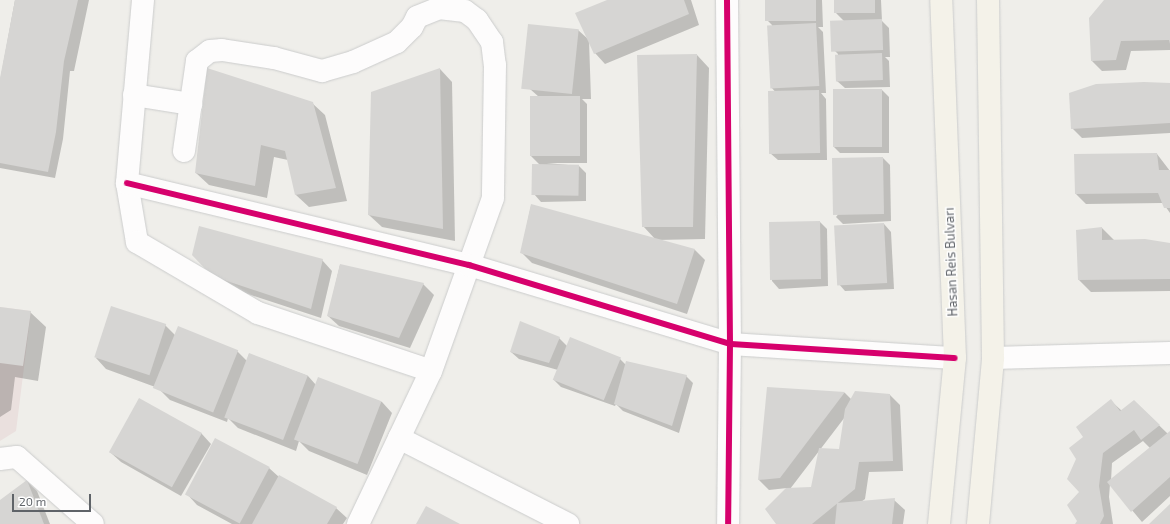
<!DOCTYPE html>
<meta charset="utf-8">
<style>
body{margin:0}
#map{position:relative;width:1170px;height:524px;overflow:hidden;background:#efeeea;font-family:"Exo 2",sans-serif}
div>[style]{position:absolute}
.medical>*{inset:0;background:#eae0de}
.shadow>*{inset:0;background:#0003}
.building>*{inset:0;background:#d6d5d3;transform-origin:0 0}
.roads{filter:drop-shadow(0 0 1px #cbcccc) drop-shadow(0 0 1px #cbcccc)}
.minor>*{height:22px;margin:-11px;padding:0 11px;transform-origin:11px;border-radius:11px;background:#fdfcfc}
.major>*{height:22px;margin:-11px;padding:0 11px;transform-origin:11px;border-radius:11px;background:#f4f2e9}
.cycleway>*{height:6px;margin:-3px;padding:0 3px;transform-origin:3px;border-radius:3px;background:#d6006c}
span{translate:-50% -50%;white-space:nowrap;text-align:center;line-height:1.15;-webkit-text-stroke:3px #fff;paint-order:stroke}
.street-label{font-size:13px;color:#5f6368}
.scale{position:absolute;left:12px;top:494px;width:79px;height:18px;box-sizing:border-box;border:2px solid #5f6368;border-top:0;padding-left:5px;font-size:12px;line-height:14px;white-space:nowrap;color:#5f6368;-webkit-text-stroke:3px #fff;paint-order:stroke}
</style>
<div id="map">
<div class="medical">
<i style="clip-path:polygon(0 307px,31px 311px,16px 431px,0 441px)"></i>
</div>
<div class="shadow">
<i style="clip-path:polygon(15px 0,89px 0,74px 71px,70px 71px,63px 139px,55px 178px,0 168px,0 81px)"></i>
<i style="clip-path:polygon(609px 0,691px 0,699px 25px,605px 64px,595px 53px,589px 40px,591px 99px,582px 99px,587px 104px,587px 163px,547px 163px,579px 166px,586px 173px,586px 201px,541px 202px,534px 194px,540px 165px,531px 156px,539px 97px,530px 89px,578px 30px,588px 39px)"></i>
<i style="clip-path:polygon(766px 0,822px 0,823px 27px,818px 27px,823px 32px,826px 93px,821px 93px,826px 99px,827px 160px,778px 160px,770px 153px,778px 95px,771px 87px,772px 25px,768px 21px)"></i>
<i style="clip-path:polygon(835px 0,881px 0,882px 21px,889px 28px,890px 57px,885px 57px,889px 61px,890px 87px,845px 88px,837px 81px,838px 54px,834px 50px,845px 22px,836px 13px)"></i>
<i style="clip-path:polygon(1106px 0,1170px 0,1170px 50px,1131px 51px,1126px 70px,1102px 71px,1092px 61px)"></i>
<i style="clip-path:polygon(697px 55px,709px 68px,705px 239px,656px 240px,643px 226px)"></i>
<i style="clip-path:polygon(440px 69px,452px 82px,455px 241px,382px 227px,369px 215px)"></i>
<i style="clip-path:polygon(1170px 84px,1170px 133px,1082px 138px,1072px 128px)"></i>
<i style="clip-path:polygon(882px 90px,889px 97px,889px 153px,840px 153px,833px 146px)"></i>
<i style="clip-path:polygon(312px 103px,325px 115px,347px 201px,309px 207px,296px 195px,288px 160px,274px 157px,267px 198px,209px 185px,196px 173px)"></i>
<i style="clip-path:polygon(1157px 154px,1170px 171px,1170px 213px,1163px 203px,1086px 204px,1076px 194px)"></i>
<i style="clip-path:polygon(883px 158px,890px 165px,891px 221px,843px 224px,836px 217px)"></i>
<i style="clip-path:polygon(531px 206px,695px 250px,705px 260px,687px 314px,532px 263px,521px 252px)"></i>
<i style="clip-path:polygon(820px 222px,827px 229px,828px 286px,779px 289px,772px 281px,770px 223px)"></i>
<i style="clip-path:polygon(884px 224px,891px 232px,894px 289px,845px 291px,838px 283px)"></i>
<i style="clip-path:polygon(1102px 228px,1114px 240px,1170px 244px,1170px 291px,1091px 292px,1079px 280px)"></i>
<i style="clip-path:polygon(322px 260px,332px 271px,321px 318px,223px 286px,212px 276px)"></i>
<i style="clip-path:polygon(340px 265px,423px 284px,434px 295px,410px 348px,339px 326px,328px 316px)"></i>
<i style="clip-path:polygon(0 308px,30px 312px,46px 327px,38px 381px,15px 377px,11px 410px,0 417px)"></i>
<i style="clip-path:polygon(165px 325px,176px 336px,237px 351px,247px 361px,249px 354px,308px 376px,316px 385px,318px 379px,382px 402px,392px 413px,367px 475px,309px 451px,299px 441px,296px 451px,238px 428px,228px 418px,227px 422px,170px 400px,160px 390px,167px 367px,158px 388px,106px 369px,96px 358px)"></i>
<i style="clip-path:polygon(559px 338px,567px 346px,620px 359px,626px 365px,686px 376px,693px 383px,679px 433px,623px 411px,616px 404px,615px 406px,561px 387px,554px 380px,558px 370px,519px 359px,511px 352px)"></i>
<i style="clip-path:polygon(evenodd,768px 389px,845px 393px,851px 399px,890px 395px,900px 405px,903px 471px,869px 472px,865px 499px,861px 502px,894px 500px,905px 510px,903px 524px,777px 524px,787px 488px,769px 490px,759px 480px,768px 389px,845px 417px,840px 450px,812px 488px,790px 489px,845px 417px)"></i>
<i style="clip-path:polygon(evenodd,1111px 401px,1122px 411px,1134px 401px,1168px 434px,1170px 432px,1170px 496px,1142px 522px,1110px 484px,1109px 497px,1113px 524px,1076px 524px,1078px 521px,1085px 437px,1111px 401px,1143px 441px,1150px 448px,1111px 481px,1112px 463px,1143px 441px)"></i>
<i style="clip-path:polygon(201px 433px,211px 444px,181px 496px,121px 462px,110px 452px)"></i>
<i style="clip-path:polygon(269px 468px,279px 477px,336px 508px,347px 518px,343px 524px,232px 524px,197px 505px,187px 494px)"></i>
<i style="clip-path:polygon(27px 481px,37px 491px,50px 524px,0 524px,0 501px)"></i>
</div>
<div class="building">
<i style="clip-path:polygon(15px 0,78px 0,64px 61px,56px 132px,48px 172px,0 163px,0 78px)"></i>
<i style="clip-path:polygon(607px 0,684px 0,689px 14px,594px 54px,575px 13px)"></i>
<i style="left:765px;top:0;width:51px;height:21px"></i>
<i style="left:834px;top:0;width:41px;height:13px"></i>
<i style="clip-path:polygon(1104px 0,1170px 0,1170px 44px,1169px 40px,1121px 41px,1116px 60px,1091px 61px,1089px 18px)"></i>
<i style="left:882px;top:19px;width:31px;height:52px;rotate:88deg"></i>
<i style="left:816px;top:23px;width:63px;height:49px;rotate:87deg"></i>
<i style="left:528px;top:24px;width:51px;height:65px;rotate:6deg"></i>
<i style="left:882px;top:53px;width:27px;height:47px;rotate:88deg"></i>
<i style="clip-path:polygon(697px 54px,693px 227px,642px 227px,637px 55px)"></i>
<i style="clip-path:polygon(207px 68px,313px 102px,336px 188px,295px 195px,285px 151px,261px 145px,255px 186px,195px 173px)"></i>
<i style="clip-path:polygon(440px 68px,443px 229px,368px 215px,371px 92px)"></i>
<i style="clip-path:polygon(1144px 82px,1170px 83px,1170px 123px,1071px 129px,1069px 93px,1096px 84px)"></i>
<i style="left:882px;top:89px;width:58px;height:49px;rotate:90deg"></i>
<i style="left:819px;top:90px;width:63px;height:51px;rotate:89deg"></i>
<i style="left:580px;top:96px;width:60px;height:50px;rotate:90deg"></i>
<i style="clip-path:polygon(1157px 153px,1159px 170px,1170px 170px,1170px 208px,1164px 208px,1158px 193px,1075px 194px,1074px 154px)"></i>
<i style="left:883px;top:157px;width:57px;height:51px;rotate:89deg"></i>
<i style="left:532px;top:164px;width:47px;height:31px;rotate:1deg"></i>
<i style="clip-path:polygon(531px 204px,695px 249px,677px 304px,520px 253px)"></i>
<i style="left:820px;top:221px;width:58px;height:51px;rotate:89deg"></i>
<i style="left:884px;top:223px;width:60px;height:50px;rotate:87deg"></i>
<i style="clip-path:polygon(199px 226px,323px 259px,311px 309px,212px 276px,192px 255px)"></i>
<i style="clip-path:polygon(1102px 227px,1102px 240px,1145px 239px,1170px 243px,1170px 279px,1078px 280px,1076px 230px)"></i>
<i style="clip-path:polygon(340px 264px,424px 283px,399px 338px,327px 316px)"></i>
<i style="left:111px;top:306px;width:58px;height:54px;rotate:18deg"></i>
<i style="clip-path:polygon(0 307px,31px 311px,23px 366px,0 363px)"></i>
<i style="clip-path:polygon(520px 321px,560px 337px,549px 363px,510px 352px)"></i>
<i style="left:178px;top:326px;width:65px;height:67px;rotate:22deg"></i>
<i style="left:570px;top:337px;width:55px;height:46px;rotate:22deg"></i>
<i style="left:249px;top:353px;width:63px;height:69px;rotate:21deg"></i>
<i style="clip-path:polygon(626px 361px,687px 375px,672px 426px,614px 404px)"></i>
<i style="left:318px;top:377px;width:68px;height:67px;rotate:21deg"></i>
<i style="clip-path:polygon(767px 387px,845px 392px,780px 478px,758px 480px)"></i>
<i style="clip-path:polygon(855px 391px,890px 394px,893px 461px,859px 462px,855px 489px,812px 524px,776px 524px,765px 509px,786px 488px,811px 487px,819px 448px,839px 449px,845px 409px)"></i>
<i style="left:139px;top:398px;width:72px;height:62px;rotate:29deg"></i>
<i style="clip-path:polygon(1111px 399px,1120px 411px,1134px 400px,1160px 425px,1141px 440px,1134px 430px,1103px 453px,1099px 486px,1104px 516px,1100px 524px,1075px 524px,1077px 521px,1067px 505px,1079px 492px,1067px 479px,1076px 459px,1069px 448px,1083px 437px,1076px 427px)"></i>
<i style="clip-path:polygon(1170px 431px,1170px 477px,1131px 512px,1107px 482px)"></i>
<i style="left:215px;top:438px;width:62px;height:64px;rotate:28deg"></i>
<i style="clip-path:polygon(279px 475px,337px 507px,327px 524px,252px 524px)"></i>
<i style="clip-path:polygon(27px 480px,44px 524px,0 524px,0 500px)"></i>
<i style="clip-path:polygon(895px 498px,892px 524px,835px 524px,837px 503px)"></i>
<i style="clip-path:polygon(1170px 504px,1170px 524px,1149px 524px)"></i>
<i style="clip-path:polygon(426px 506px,460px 524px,416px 524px)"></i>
</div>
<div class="roads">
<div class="minor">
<i style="left:143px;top:0;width:184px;rotate:95deg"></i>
<i style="left:127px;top:183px;width:60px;rotate:80.4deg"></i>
<i style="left:137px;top:242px;width:140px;rotate:30.4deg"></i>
<i style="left:258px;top:313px;width:182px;rotate:18.5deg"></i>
<i style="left:727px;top:0;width:344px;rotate:89.5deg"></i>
<i style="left:730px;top:344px;width:180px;rotate:90.6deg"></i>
<i style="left:134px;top:95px;width:58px;rotate:9deg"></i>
<i style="left:184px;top:151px;width:91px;rotate:-81.8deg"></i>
<i style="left:197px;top:61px;width:16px;rotate:-38deg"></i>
<i style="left:210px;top:51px;width:12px;rotate:-5deg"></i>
<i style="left:222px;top:50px;width:53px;rotate:8.7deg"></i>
<i style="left:274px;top:58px;width:50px;rotate:15.2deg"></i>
<i style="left:322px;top:71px;width:32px;rotate:-16deg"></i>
<i style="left:353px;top:62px;width:48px;rotate:-24.4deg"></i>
<i style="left:397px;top:42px;width:21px;rotate:-45deg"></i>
<i style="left:412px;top:27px;width:11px;rotate:-63deg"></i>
<i style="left:417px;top:17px;width:24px;rotate:-22deg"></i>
<i style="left:439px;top:8px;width:26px;rotate:7deg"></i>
<i style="left:465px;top:11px;width:15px;rotate:37deg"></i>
<i style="left:477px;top:20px;width:27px;rotate:56deg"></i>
<i style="left:492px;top:42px;width:23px;rotate:83deg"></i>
<i style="left:495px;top:65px;width:133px;rotate:90.9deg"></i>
<i style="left:493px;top:198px;width:184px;rotate:109.7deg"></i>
<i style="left:431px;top:371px;width:170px;rotate:115.5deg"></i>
<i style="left:127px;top:183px;width:352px;rotate:13.5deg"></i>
<i style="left:469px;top:265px;width:273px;rotate:16.8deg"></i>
<i style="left:730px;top:344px;width:225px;rotate:3.6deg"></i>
<i style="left:993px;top:358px;width:177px;rotate:-1.6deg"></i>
<i style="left:399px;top:438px;width:190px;rotate:27deg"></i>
<i style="left:0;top:459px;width:17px;rotate:-7deg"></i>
<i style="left:17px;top:457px;width:101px;rotate:41.4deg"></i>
</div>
<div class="major">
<i style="left:939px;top:524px;width:167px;rotate:-84.5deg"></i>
<i style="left:955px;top:358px;width:358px;rotate:-92.2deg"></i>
<i style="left:978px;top:524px;width:167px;rotate:-84.8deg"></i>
<i style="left:993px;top:358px;width:358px;rotate:-90.8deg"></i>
</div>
</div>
<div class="cycleway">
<i style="left:727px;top:0;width:344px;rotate:89.5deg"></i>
<i style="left:730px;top:344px;width:180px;rotate:90.6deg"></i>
<i style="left:127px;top:183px;width:352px;rotate:13.5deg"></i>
<i style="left:469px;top:265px;width:273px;rotate:16.8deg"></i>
<i style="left:730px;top:344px;width:225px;rotate:3.6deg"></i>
</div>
<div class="street-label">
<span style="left:951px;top:262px;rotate:-92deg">Hasan Reis Bulvarı</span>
</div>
<div class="scale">20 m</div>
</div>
